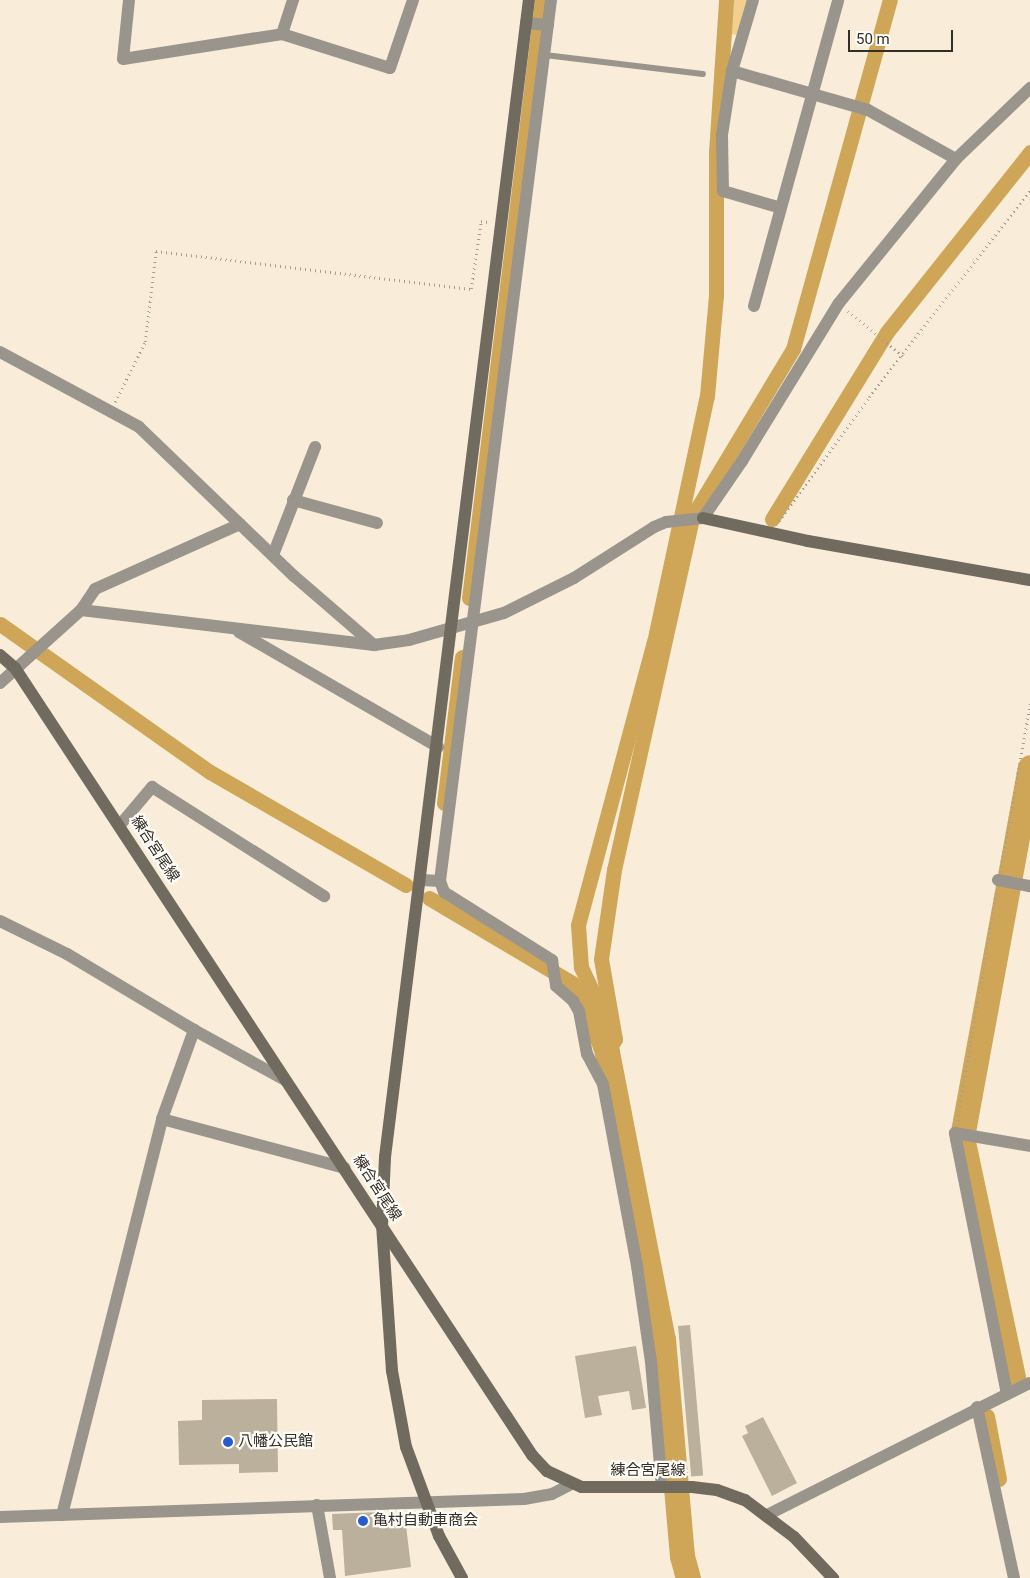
<!DOCTYPE html>
<meta charset="utf-8">
<style>
body{margin:0}
#map{position:relative;width:1030px;height:1578px;overflow:hidden;background:#f9edd9;font-family:Roboto,"Noto Sans JP",sans-serif}
div>[style]{position:absolute}
[style*='--x']{left:calc(var(--x)*1px);top:calc(var(--y)*1px);width:calc(var(--w)*1px);rotate:calc(var(--a)*1deg)}
.green>*{inset:0;background:#f2cf8e}
.canal>*{height:15px;margin:-7.5px;padding:0 7.5px;transform-origin:7.5px;border-radius:7.5px;background:#cfa657}
.river>*{height:25px;margin:-12.5px;padding:0 12.5px;transform-origin:12.5px;border-radius:12.5px;background:#cfa657}
.building>*{inset:0;background:#bbb09c;transform-origin:0 0}
.path>*{height:2.5px;margin-top:-1.25px;transform-origin:0;background:repeating-linear-gradient(90deg,#a79e8f 0 1px,transparent 0 5px)}
.lane>*{height:6px;margin:-3px;padding:0 3px;transform-origin:3px;border-radius:3px;background:#99958c}
.street>*{height:12px;margin:-6px;padding:0 6px;transform-origin:6px;border-radius:6px;background:#99958c}
.secondary>*{height:12px;margin:-6px;padding:0 6px;transform-origin:6px;border-radius:6px;background:#716a5e}
.dots>*{width:14px;height:14px;translate:-50% -50%;box-sizing:border-box;border:2px solid #fefcf7;border-radius:50%}
span{translate:-50% -50%;white-space:nowrap;text-align:center;line-height:1.15;-webkit-text-stroke:4.5px #fefcf7;paint-order:stroke}
.street-label{font-size:15px;color:#332e26}
.poi-label{font-size:15px;color:#332e26}
.left{translate:0 -50%;text-align:left}
.scale{position:absolute;left:848px;top:30px;width:105px;height:22px;box-sizing:border-box;border:2px solid #332e26;border-top:0;padding-left:6px;font-size:15px;line-height:18px;white-space:nowrap;color:#332e26;-webkit-text-stroke:4px #fefcf7;paint-order:stroke}
</style>
<div id="map">
<div class="green">
<i style="clip-path:polygon(734px 0,748px 0,737px 35px,731px 34px)"></i>
</div>
<div class="canal">
<i style="--x:772;--y:519;--w:220;--a:-58.4"></i>
<i style="--x:887;--y:332;--w:230;--a:-51.5"></i>
<i style="--x:469;--y:598;--w:602;--a:-83.04"></i>
<i style="--x:0;--y:624;--w:257;--a:35.2"></i>
<i style="--x:210;--y:772;--w:226;--a:30"></i>
<i style="--x:444;--y:803;--w:147;--a:-83"></i>
<i style="--x:429;--y:898;--w:166;--a:30.7"></i>
<i style="--x:572;--y:983;--w:47;--a:58"></i>
<i style="--x:615;--y:1039;--w:81;--a:-99.9"></i>
<i style="--x:601;--y:959;--w:90;--a:-81.7"></i>
<i style="--x:614;--y:870;--w:362;--a:-77.5"></i>
<i style="--x:692;--y:517;--w:196;--a:-59"></i>
<i style="--x:793;--y:349;--w:362;--a:-74.5"></i>
<i style="--x:607;--y:1052;--w:15;--a:-58"></i>
<i style="--x:615;--y:1039;--w:80;--a:-115.3"></i>
<i style="--x:581;--y:967;--w:42;--a:-94.1"></i>
<i style="--x:578;--y:925;--w:302;--a:-75"></i>
<i style="--x:656;--y:633;--w:242;--a:-77.9"></i>
<i style="--x:707;--y:396;--w:101;--a:-84.9"></i>
<i style="--x:716;--y:295;--w:143;--a:-90"></i>
<i style="--x:716;--y:152;--w:152;--a:-86.2"></i>
<i style="--x:987;--y:1416;--w:64;--a:79.2"></i>
</div>
<div class="river">
<i style="--x:597;--y:1023;--w:31;--a:71"></i>
<i style="--x:607;--y:1052;--w:292;--a:79"></i>
<i style="--x:663;--y:1339;--w:218;--a:85"></i>
<i style="--x:682;--y:1556;--w:23;--a:75"></i>
<i style="--x:1013;--y:1377;--w:245;--a:-102"></i>
<i style="--x:962;--y:1137;--w:376;--a:-79.6"></i>
</div>
<div class="building">
<i style="left:690px;top:1325px;width:151px;height:12px;rotate:85deg"></i>
<i style="clip-path:polygon(636px 1346px,646px 1408px,632px 1410px,629px 1391px,598px 1396px,602px 1415px,585px 1418px,575px 1356px)"></i>
<i style="clip-path:polygon(277px 1399px,278px 1472px,239px 1473px,239px 1464px,179px 1465px,178px 1421px,202px 1420px,202px 1400px)"></i>
<i style="clip-path:polygon(763px 1417px,797px 1483px,772px 1496px,742px 1436px,748px 1433px,745px 1426px)"></i>
<i style="clip-path:polygon(381px 1512px,381px 1520px,405px 1517px,411px 1567px,345px 1576px,342px 1530px,333px 1530px,332px 1514px)"></i>
</div>
<div class="path">
<i style="--x:848;--y:311;--w:71;--a:39.3"></i>
<i style="--x:115;--y:402;--w:67;--a:-63.4"></i>
<i style="--x:145;--y:342;--w:92;--a:-83.1"></i>
<i style="--x:156;--y:251;--w:317;--a:6.9"></i>
<i style="--x:471;--y:289;--w:69;--a:-81.6"></i>
<i style="--x:481;--y:221;--w:8;--a:7"></i>
<i style="--x:779;--y:521;--w:153;--a:-54"></i>
<i style="--x:869;--y:397;--w:262;--a:-52.1"></i>
<i style="--x:1001;--y:867;--w:166;--a:-79.9"></i>
<i style="--x:957;--y:1121;--w:231;--a:-80.3"></i>
</div>
<div class="lane">
<i style="--x:545;--y:55;--w:159;--a:6.9"></i>
</div>
<div class="street">
<i style="--x:129;--y:0;--w:59;--a:95.8"></i>
<i style="--x:123;--y:59;--w:161;--a:-8.9"></i>
<i style="--x:282;--y:34;--w:113;--a:17.5"></i>
<i style="--x:390;--y:68;--w:72;--a:-71.3"></i>
<i style="--x:753;--y:0;--w:74;--a:106.5"></i>
<i style="--x:732;--y:71;--w:141;--a:16"></i>
<i style="--x:868;--y:110;--w:101;--a:29.1"></i>
<i style="--x:526;--y:23;--w:22;--a:5"></i>
<i style="--x:282;--y:34;--w:36;--a:-72"></i>
<i style="--x:732;--y:71;--w:65;--a:98.9"></i>
<i style="--x:722;--y:135;--w:56;--a:89"></i>
<i style="--x:723;--y:191;--w:60;--a:16.3"></i>
<i style="--x:754;--y:306;--w:317;--a:-74.6"></i>
<i style="--x:0;--y:352;--w:158;--a:28.3"></i>
<i style="--x:139;--y:427;--w:215;--a:43.9"></i>
<i style="--x:294;--y:576;--w:106;--a:40.8"></i>
<i style="--x:293;--y:500;--w:87;--a:15.3"></i>
<i style="--x:273;--y:555;--w:116;--a:-68.7"></i>
<i style="--x:81;--y:610;--w:295;--a:6.8"></i>
<i style="--x:374;--y:645;--w:35;--a:-8"></i>
<i style="--x:409;--y:640;--w:99;--a:-15.9"></i>
<i style="--x:504;--y:613;--w:78;--a:-26.6"></i>
<i style="--x:574;--y:578;--w:95;--a:-32.5"></i>
<i style="--x:654;--y:527;--w:13;--a:-23"></i>
<i style="--x:666;--y:522;--w:37;--a:-6"></i>
<i style="--x:703;--y:518;--w:69;--a:-55.6"></i>
<i style="--x:742;--y:461;--w:185;--a:-58.5"></i>
<i style="--x:839;--y:303;--w:186;--a:-50.9"></i>
<i style="--x:956;--y:159;--w:103;--a:-43.8"></i>
<i style="--x:239;--y:632;--w:230;--a:30"></i>
<i style="--x:0;--y:683;--w:109;--a:-42"></i>
<i style="--x:81;--y:610;--w:25;--a:-56"></i>
<i style="--x:95;--y:589;--w:159;--a:-24.1"></i>
<i style="--x:120;--y:825;--w:50;--a:-49.9"></i>
<i style="--x:152;--y:787;--w:204;--a:32.4"></i>
<i style="--x:421;--y:880;--w:19;--a:3"></i>
<i style="--x:440;--y:881;--w:888;--a:-82.82"></i>
<i style="--x:998;--y:880;--w:33;--a:11"></i>
<i style="--x:440;--y:881;--w:12;--a:70"></i>
<i style="--x:444;--y:892;--w:128;--a:32.2"></i>
<i style="--x:552;--y:960;--w:26;--a:81"></i>
<i style="--x:556;--y:986;--w:23;--a:41"></i>
<i style="--x:573;--y:1001;--w:12;--a:59"></i>
<i style="--x:579;--y:1011;--w:44;--a:79.5"></i>
<i style="--x:587;--y:1054;--w:34;--a:62"></i>
<i style="--x:603;--y:1084;--w:185;--a:79.4"></i>
<i style="--x:637;--y:1266;--w:97;--a:81.7"></i>
<i style="--x:651;--y:1362;--w:125;--a:85"></i>
<i style="--x:0;--y:921;--w:75;--a:26.2"></i>
<i style="--x:67;--y:954;--w:148;--a:30.9"></i>
<i style="--x:194;--y:1030;--w:104;--a:28.8"></i>
<i style="--x:162;--y:1119;--w:189;--a:15"></i>
<i style="--x:1007;--y:1394;--w:266;--a:-101.3"></i>
<i style="--x:955;--y:1133;--w:76;--a:9.8"></i>
<i style="--x:977;--y:1407;--w:175;--a:77.8"></i>
<i style="--x:317;--y:1505;--w:74;--a:79.9"></i>
<i style="--x:62;--y:1515;--w:408;--a:-75.8"></i>
<i style="--x:162;--y:1119;--w:95;--a:-70.2"></i>
<i style="--x:767;--y:1515;--w:294;--a:-26.7"></i>
<i style="--x:0;--y:1517;--w:524;--a:-1.97"></i>
<i style="--x:524;--y:1499;--w:28;--a:-10"></i>
<i style="--x:552;--y:1494;--w:22;--a:-27"></i>
</div>
<div class="secondary">
<i style="--x:703;--y:518;--w:107;--a:12.4"></i>
<i style="--x:808;--y:541;--w:225;--a:10"></i>
<i style="--x:0;--y:655;--w:20;--a:41"></i>
<i style="--x:15;--y:668;--w:942;--a:56.7"></i>
<i style="--x:532;--y:1455;--w:22;--a:47"></i>
<i style="--x:547;--y:1471;--w:38;--a:25"></i>
<i style="--x:582;--y:1487;--w:110;--a:0"></i>
<i style="--x:692;--y:1487;--w:25;--a:7"></i>
<i style="--x:717;--y:1490;--w:30;--a:20"></i>
<i style="--x:745;--y:1500;--w:61;--a:37.1"></i>
<i style="--x:794;--y:1537;--w:57;--a:46.4"></i>
<i style="--x:462;--y:1578;--w:48;--a:-118.7"></i>
<i style="--x:439;--y:1536;--w:95;--a:-110.3"></i>
<i style="--x:406;--y:1447;--w:77;--a:-100.4"></i>
<i style="--x:392;--y:1371;--w:145;--a:-93.9"></i>
<i style="--x:382;--y:1226;--w:69;--a:-87.5"></i>
<i style="--x:385;--y:1157;--w:1166;--a:-82.91"></i>
</div>
<div class="dots">
<i style="left:228px;top:1442px;background:#285dcb"></i>
<i style="left:363px;top:1521px;background:#285dcb"></i>
</div>
<div class="street-label">
<span style="left:155px;top:849px;rotate:57deg">練合宮尾線</span>
<span style="left:377px;top:1188px;rotate:57deg">練合宮尾線</span>
<span style="left:648px;top:1471px">練合宮尾線</span>
</div>
<div class="poi-label">
<span class="left" style="left:238px;top:1442px">八幡公民館</span>
<span class="left" style="left:373px;top:1521px">亀村自動車商会</span>
</div>
<div class="scale">50 m</div>
</div>
